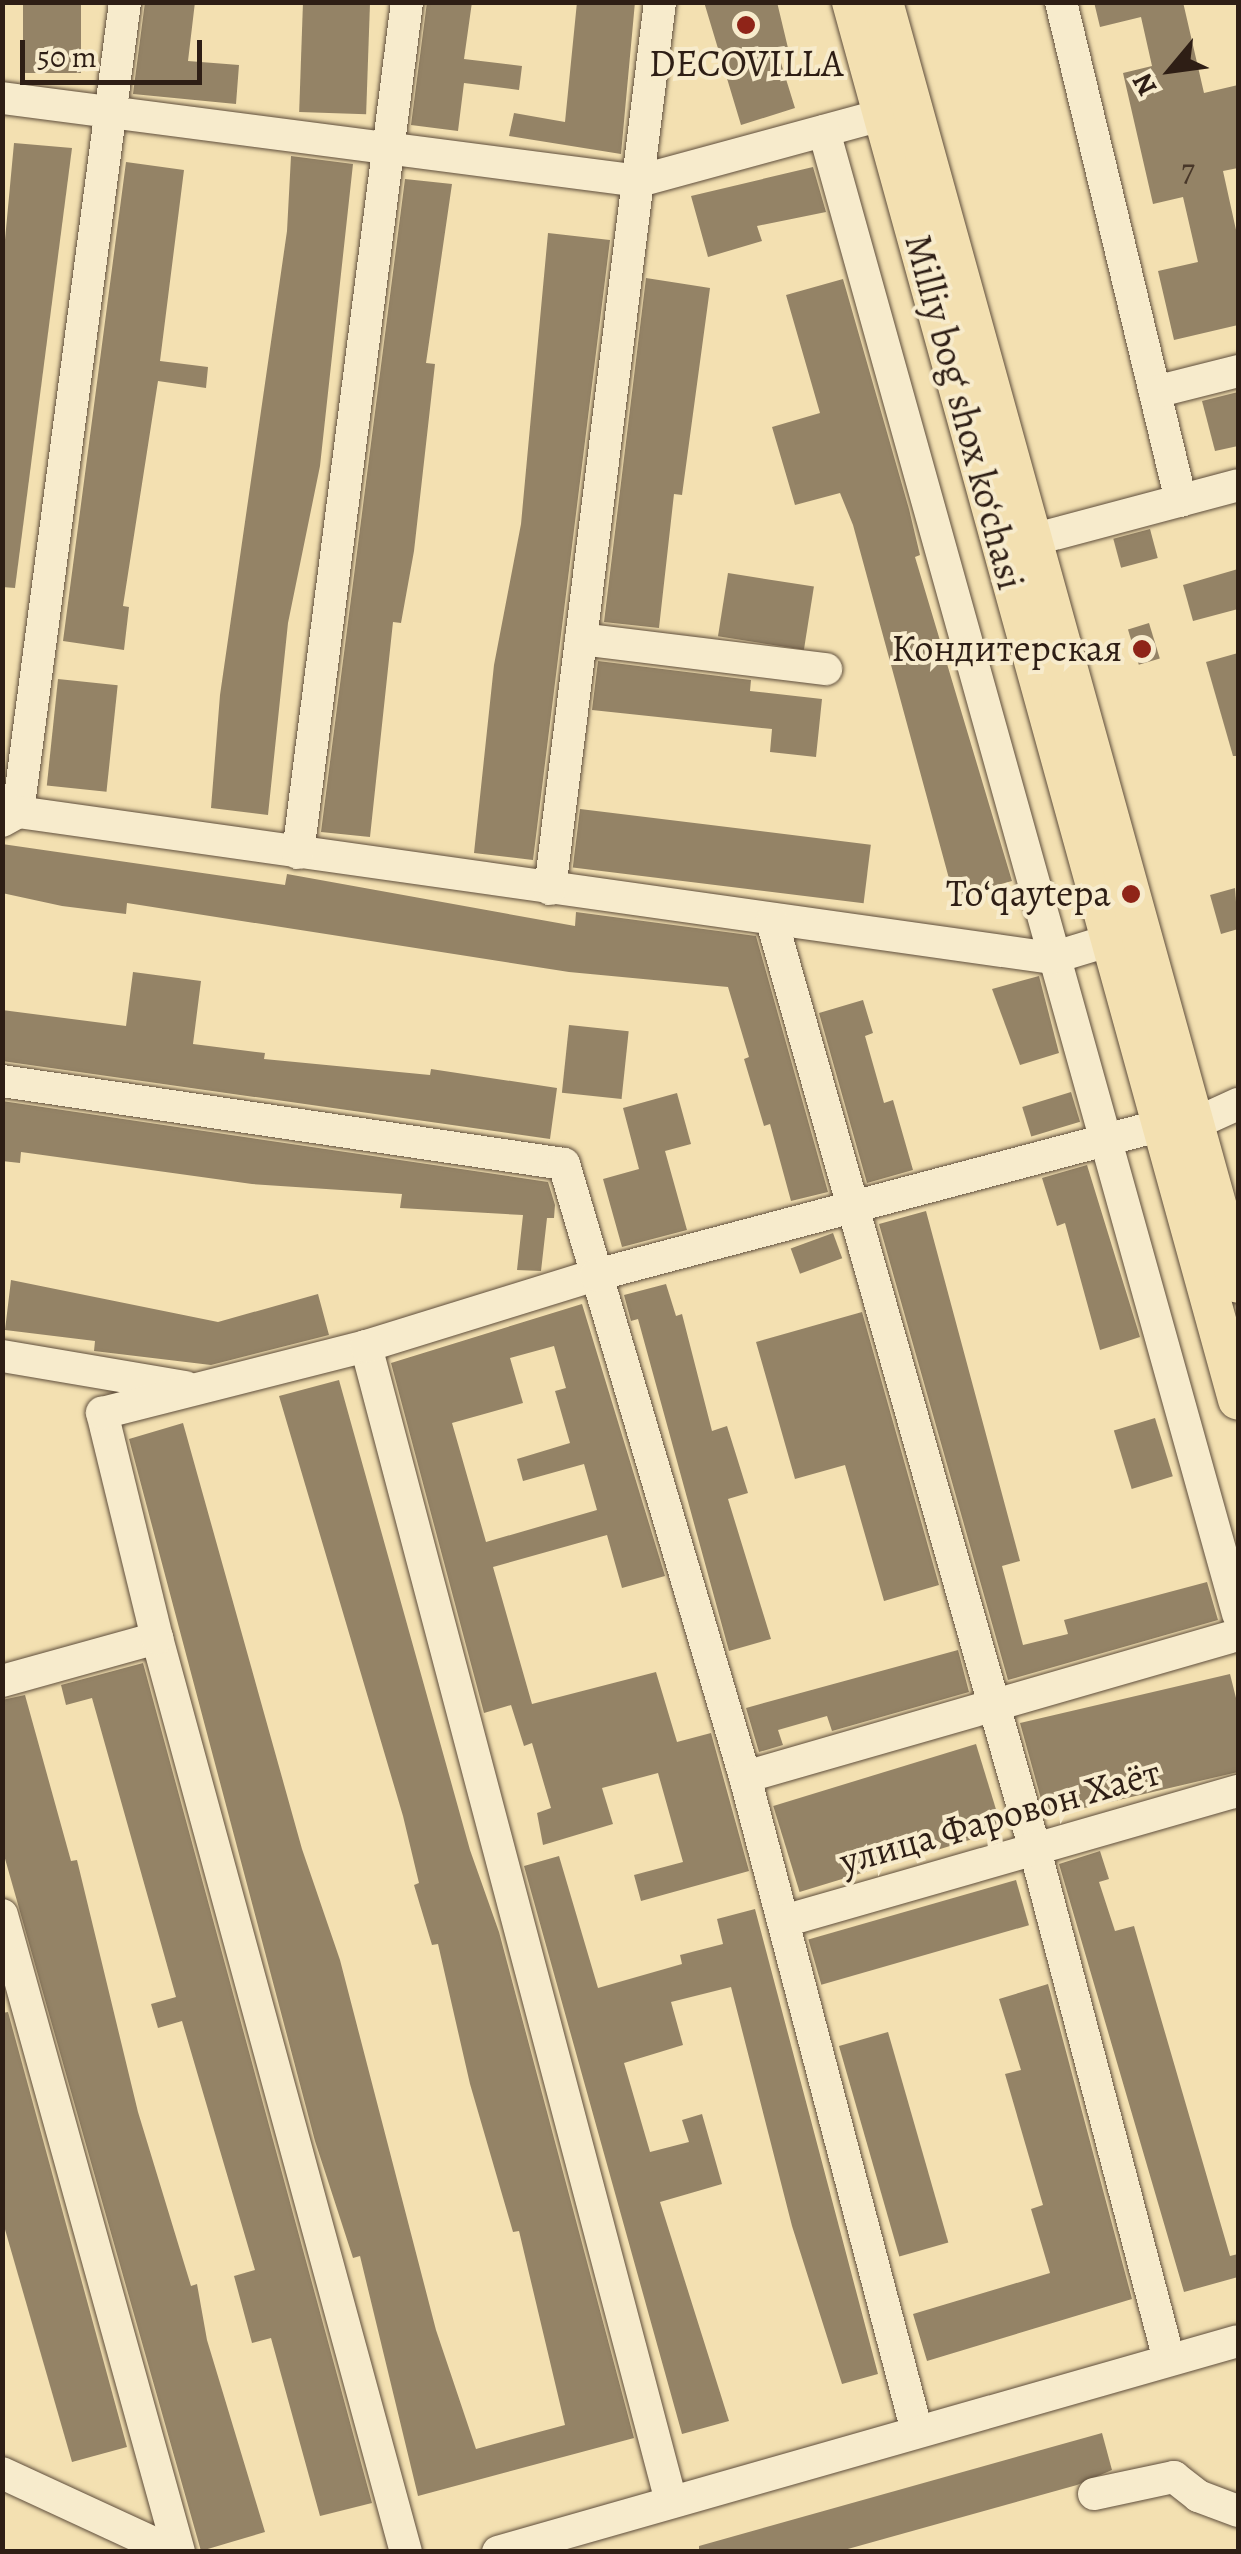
<!DOCTYPE html>
<meta charset="utf-8">
<style>
body{margin:0}
#map{position:relative;width:1241px;height:2554px;overflow:hidden;background:#f3e0b1;font-family:Alegreya,serif}
div>[style]{position:absolute}
[style*='--x']{left:calc(var(--x)*1px);top:calc(var(--y)*1px);width:calc(var(--w)*1px);rotate:calc(var(--a)*1deg)}
.building>*{inset:0;background:#948366;transform-origin:0 0}
.roads{filter:drop-shadow(0 0 2px #5f4e3c) drop-shadow(0 0 2px #5f4e3c)}
.minor>*{height:32px;margin:-16px;padding:0 16px;transform-origin:16px;border-radius:16px;background:#f7ebcc}
.major>*{height:40px;margin:-20px;padding:0 20px;transform-origin:20px;border-radius:20px;background:#f3e0b1}
.dots>*{width:28px;height:28px;translate:-50% -50%;box-sizing:border-box;border:5px solid #f7ebcc;border-radius:50%}
span{translate:-50% -50%;white-space:nowrap;text-align:center;line-height:1.15;-webkit-text-stroke:8px #f7ebcc;paint-order:stroke}
.number-label{font-size:32px;color:#483729}
.number-label span{-webkit-text-stroke-width:0}
.poi-label{font-size:38px;color:#2e1e15}
.right{translate:-100% -50%;text-align:right}
.street-label{font-size:38px;color:#2e1e15}
.frame{position:absolute;inset:0;border:5px solid #2e1e15;pointer-events:none}
.north{position:absolute;left:1121px;top:20px;width:100px;height:100px;-webkit-text-stroke:8px #f7ebcc;paint-order:stroke;rotate:241deg;font-size:28px;font-weight:700;line-height:40px;text-align:center;color:#2e1e15}
.north::after{content:'';display:block;margin:auto;width:35px;height:45px;background:#2e1e15;clip-path:polygon(50% 0,100% 100%,50% 72%,0 100%)}
.scale{position:absolute;left:20px;top:40px;width:182px;height:45px;box-sizing:border-box;border:5px solid #2e1e15;border-top:0;padding-left:12px;font-size:30px;line-height:35px;white-space:nowrap;color:#2e1e15;-webkit-text-stroke:8px #f7ebcc;paint-order:stroke}
</style>
<div id="map">
<div class="building">
<i style="left:23px;top:2px;width:58px;height:71px"></i>
<i style="clip-path:polygon(145px 2px,195px 2px,188px 61px,239px 65px,236px 104px,133px 94px)"></i>
<i style="left:303px;top:2px;width:67px;height:110px;rotate:2deg"></i>
<i style="clip-path:polygon(427px 2px,472px 2px,464px 59px,522px 66px,519px 90px,464px 83px,458px 131px,411px 125px)"></i>
<i style="clip-path:polygon(577px 2px,635px 2px,621px 154px,509px 136px,514px 113px,565px 122px)"></i>
<i style="clip-path:polygon(704px 2px,777px 2px,788px 48px,777px 50px,795px 108px,741px 125px)"></i>
<i style="clip-path:polygon(1094px 2px,1183px 2px,1204px 93px,1238px 85px,1238px 168px,1223px 171px,1238px 239px,1238px 325px,1174px 340px,1158px 271px,1198px 262px,1183px 197px,1153px 204px,1123px 73px,1152px 66px,1141px 17px,1100px 27px)"></i>
<i style="clip-path:polygon(14px 143px,72px 148px,15px 588px,2px 587px,2px 272px)"></i>
<i style="clip-path:polygon(291px 156px,353px 164px,320px 466px,288px 623px,268px 815px,211px 808px,220px 695px,287px 231px)"></i>
<i style="clip-path:polygon(126px 162px,184px 170px,160px 361px,208px 367px,206px 388px,158px 381px,123px 606px,129px 607px,124px 650px,63px 641px)"></i>
<i style="clip-path:polygon(813px 167px,826px 212px,757px 226px,762px 241px,708px 257px,691px 196px)"></i>
<i style="clip-path:polygon(405px 179px,452px 184px,426px 363px,435px 364px,414px 551px,401px 623px,393px 622px,370px 837px,321px 832px)"></i>
<i style="clip-path:polygon(548px 233px,610px 240px,533px 860px,474px 853px,494px 665px,521px 524px)"></i>
<i style="clip-path:polygon(646px 278px,710px 288px,682px 495px,674px 494px,659px 628px,604px 622px)"></i>
<i style="clip-path:polygon(843px 279px,909px 509px,920px 555px,915px 557px,1012px 881px,954px 897px,853px 525px,840px 493px,795px 505px,772px 427px,820px 413px,786px 295px)"></i>
<i style="clip-path:polygon(1238px 392px,1238px 446px,1215px 451px,1202px 401px)"></i>
<i style="left:1150px;top:529px;width:30px;height:38px;rotate:75deg"></i>
<i style="clip-path:polygon(1238px 569px,1238px 609px,1193px 621px,1183px 585px)"></i>
<i style="left:728px;top:573px;width:87px;height:64px;rotate:9deg"></i>
<i style="left:1149px;top:623px;width:37px;height:22px;rotate:73deg"></i>
<i style="clip-path:polygon(1238px 653px,1238px 756px,1233px 756px,1206px 662px)"></i>
<i style="clip-path:polygon(598px 661px,751px 680px,750px 691px,822px 699px,816px 757px,770px 752px,772px 729px,592px 710px)"></i>
<i style="left:58px;top:679px;width:60px;height:107px;rotate:6deg"></i>
<i style="left:580px;top:809px;width:293px;height:59px;rotate:7deg"></i>
<i style="clip-path:polygon(2px 844px,285px 885px,287px 874px,575px 926px,576px 912px,756px 936px,828px 1192px,791px 1201px,770px 1124px,764px 1126px,744px 1059px,749px 1057px,728px 987px,569px 972px,127px 903px,126px 914px,62px 906px,2px 893px)"></i>
<i style="clip-path:polygon(1235px 888px,1238px 929px,1221px 934px,1210px 895px)"></i>
<i style="clip-path:polygon(133px 972px,201px 981px,193px 1044px,265px 1053px,264px 1059px,430px 1075px,431px 1069px,557px 1088px,550px 1139px,2px 1061px,2px 1010px,126px 1026px)"></i>
<i style="clip-path:polygon(1039px 976px,1059px 1053px,1020px 1065px,992px 989px)"></i>
<i style="clip-path:polygon(863px 1000px,873px 1033px,865px 1036px,884px 1103px,893px 1100px,913px 1170px,867px 1183px,819px 1013px)"></i>
<i style="left:569px;top:1025px;width:60px;height:68px;rotate:6deg"></i>
<i style="left:1071px;top:1092px;width:31px;height:51px;rotate:73deg"></i>
<i style="clip-path:polygon(677px 1093px,691px 1144px,665px 1151px,687px 1230px,622px 1247px,603px 1179px,639px 1169px,623px 1108px)"></i>
<i style="clip-path:polygon(2px 1101px,548px 1182px,555px 1205px,554px 1218px,547px 1218px,541px 1271px,517px 1270px,523px 1215px,400px 1208px,402px 1194px,252px 1184px,21px 1152px,20px 1163px,2px 1161px)"></i>
<i style="clip-path:polygon(1087px 1165px,1140px 1337px,1100px 1350px,1065px 1223px,1057px 1226px,1042px 1178px)"></i>
<i style="clip-path:polygon(926px 1211px,1020px 1561px,1002px 1566px,1023px 1645px,1068px 1634px,1064px 1620px,1207px 1582px,1218px 1620px,1008px 1680px,879px 1224px)"></i>
<i style="left:833px;top:1233px;width:27px;height:45px;rotate:70deg"></i>
<i style="clip-path:polygon(11px 1280px,218px 1322px,318px 1294px,329px 1335px,211px 1365px,94px 1351px,95px 1341px,5px 1330px)"></i>
<i style="clip-path:polygon(666px 1284px,676px 1316px,682px 1314px,712px 1431px,727px 1426px,748px 1493px,728px 1499px,771px 1639px,729px 1651px,638px 1319px,631px 1321px,624px 1295px)"></i>
<i style="clip-path:polygon(evenodd,582px 1304px,665px 1576px,622px 1588px,607px 1535px,493px 1567px,532px 1704px,656px 1672px,677px 1742px,711px 1733px,749px 1871px,641px 1901px,634px 1875px,683px 1862px,658px 1773px,602px 1788px,613px 1824px,543px 1845px,537px 1813px,551px 1808px,532px 1743px,524px 1746px,511px 1705px,484px 1713px,391px 1363px,582px 1304px,554px 1346px,566px 1388px,555px 1391px,570px 1443px,517px 1459px,523px 1481px,584px 1464px,597px 1510px,486px 1542px,452px 1423px,523px 1403px,510px 1358px,554px 1346px)"></i>
<i style="clip-path:polygon(862px 1312px,939px 1585px,884px 1601px,845px 1465px,795px 1479px,756px 1342px)"></i>
<i style="clip-path:polygon(339px 1380px,470px 1850px,499px 1932px,634px 2438px,418px 2496px,360px 2256px,353px 2258px,315px 2141px,129px 1439px,183px 1423px,302px 1849px,340px 1960px,436px 2330px,476px 2449px,565px 2425px,519px 2231px,513px 2232px,470px 2084px,438px 1944px,432px 1945px,414px 1885px,419px 1883px,403px 1816px,279px 1396px)"></i>
<i style="left:1155px;top:1418px;width:61px;height:43px;rotate:73deg"></i>
<i style="clip-path:polygon(958px 1650px,969px 1692px,832px 1731px,827px 1716px,778px 1730px,783px 1745px,759px 1752px,746px 1708px)"></i>
<i style="clip-path:polygon(143px 1663px,372px 2503px,320px 2516px,271px 2338px,252px 2343px,234px 2276px,255px 2270px,182px 2021px,158px 2028px,151px 2004px,176px 1997px,92px 1698px,66px 1705px,61px 1685px)"></i>
<i style="clip-path:polygon(1230px 1674px,1238px 1706px,1238px 1772px,1046px 1817px,1020px 1723px)"></i>
<i style="clip-path:polygon(25px 1695px,71px 1861px,77px 1860px,138px 2112px,191px 2286px,197px 2284px,207px 2340px,265px 2532px,201px 2551px,2px 1848px,2px 1700px)"></i>
<i style="left:976px;top:1744px;width:90px;height:212px;rotate:73deg"></i>
<i style="clip-path:polygon(1100px 1851px,1109px 1879px,1099px 1882px,1115px 1931px,1134px 1926px,1230px 2256px,1238px 2254px,1238px 2277px,1184px 2292px,1059px 1864px)"></i>
<i style="clip-path:polygon(559px 1856px,598px 1988px,682px 1964px,680px 1955px,723px 1944px,717px 1919px,755px 1909px,878px 2374px,842px 2384px,792px 2226px,731px 1987px,671px 2002px,683px 2045px,624px 2063px,650px 2152px,689px 2142px,682px 2120px,702px 2114px,722px 2184px,660px 2202px,729px 2421px,682px 2434px,524px 1866px)"></i>
<i style="left:1016px;top:1880px;width:47px;height:216px;rotate:74deg"></i>
<i style="clip-path:polygon(1048px 1984px,1132px 2299px,927px 2361px,913px 2314px,1050px 2273px,1031px 2209px,1043px 2205px,1005px 2074px,1021px 2070px,999px 1999px)"></i>
<i style="clip-path:polygon(8px 2012px,127px 2447px,72px 2462px,2px 2219px,2px 2013px)"></i>
<i style="left:888px;top:2032px;width:219px;height:51px;rotate:74deg"></i>
<i style="clip-path:polygon(1102px 2433px,1112px 2470px,1077px 2485px,837px 2552px,699px 2552px,699px 2546px)"></i>
</div>
<div class="roads">
<div class="minor">
<i style="--x:1061;--y:2;--w:513;--a:76.48"></i>
<i style="--x:2;--y:98;--w:642;--a:7.42"></i>
<i style="--x:639;--y:181;--w:252;--a:-15.2"></i>
<i style="--x:824;--y:131;--w:1540;--a:74.4"></i>
<i style="--x:1155;--y:392;--w:86;--a:-14.2"></i>
<i style="--x:1032;--y:540;--w:213;--a:-14.9"></i>
<i style="--x:581;--y:639;--w:247;--a:7"></i>
<i style="--x:18;--y:812;--w:817;--a:-82.47"></i>
<i style="--x:2;--y:821;--w:18;--a:-29"></i>
<i style="--x:18;--y:812;--w:1044;--a:8.04"></i>
<i style="--x:1052;--y:958;--w:62;--a:-17"></i>
<i style="--x:298;--y:853;--w:858;--a:-82.7"></i>
<i style="--x:550;--y:889;--w:894;--a:-82.93"></i>
<i style="--x:772;--y:921;--w:961;--a:74.19"></i>
<i style="--x:1034;--y:1846;--w:531;--a:75.28"></i>
<i style="--x:2;--y:1081;--w:568;--a:8.4"></i>
<i style="--x:564;--y:1164;--w:639;--a:73.55"></i>
<i style="--x:745;--y:1777;--w:673;--a:75.28"></i>
<i style="--x:1194;--y:1124;--w:48;--a:-24.4"></i>
<i style="--x:366;--y:1346;--w:1195;--a:75.21"></i>
<i style="--x:2;--y:1356;--w:186;--a:9.6"></i>
<i style="--x:157;--y:1638;--w:947;--a:74.76"></i>
<i style="--x:2;--y:1681;--w:161;--a:-15.5"></i>
<i style="--x:157;--y:1638;--w:232;--a:-103.7"></i>
<i style="--x:102;--y:1413;--w:272;--a:-14.2"></i>
<i style="--x:366;--y:1346;--w:241;--a:-17.2"></i>
<i style="--x:596;--y:1275;--w:586;--a:-14.84"></i>
<i style="--x:745;--y:1777;--w:513;--a:-16.07"></i>
<i style="--x:2;--y:1915;--w:661;--a:74.47"></i>
<i style="--x:784;--y:1921;--w:472;--a:-16"></i>
<i style="--x:2;--y:2473;--w:188;--a:24.8"></i>
<i style="--x:1094;--y:2494;--w:82;--a:-12"></i>
<i style="--x:1174;--y:2477;--w:31;--a:38"></i>
<i style="--x:1198;--y:2496;--w:43;--a:20.6"></i>
<i style="--x:498;--y:2552;--w:769;--a:-15.91"></i>
</div>
<div class="major">
<i style="--x:852;--y:2;--w:1450;--a:74.56"></i>
<i style="--x:883;--y:2;--w:1329;--a:74.51"></i>
</div>
</div>
<div class="dots">
<i style="left:746px;top:25px;background:#8f2418"></i>
<i style="left:1142px;top:649px;background:#8f2418"></i>
<i style="left:1131px;top:894px;background:#8f2418"></i>
</div>
<div class="number-label">
<span style="left:1188px;top:170px">7</span>
</div>
<div class="poi-label">
<span style="left:746px;top:64px">DECOVILLA</span>
<span class="right" style="left:1122px;top:649px">Кондитерская</span>
<span class="right" style="left:1111px;top:894px">Toʻqaytepa</span>
</div>
<div class="street-label">
<span style="left:964px;top:412px;rotate:75deg">Milliy bog‘ shox ko‘chasi</span>
<span style="left:1000px;top:1817px;rotate:-16deg">улица Фаровон Хаёт</span>
</div>
<div class="frame"></div>
<div class="north">N</div>
<div class="scale">50 m</div>
</div>
